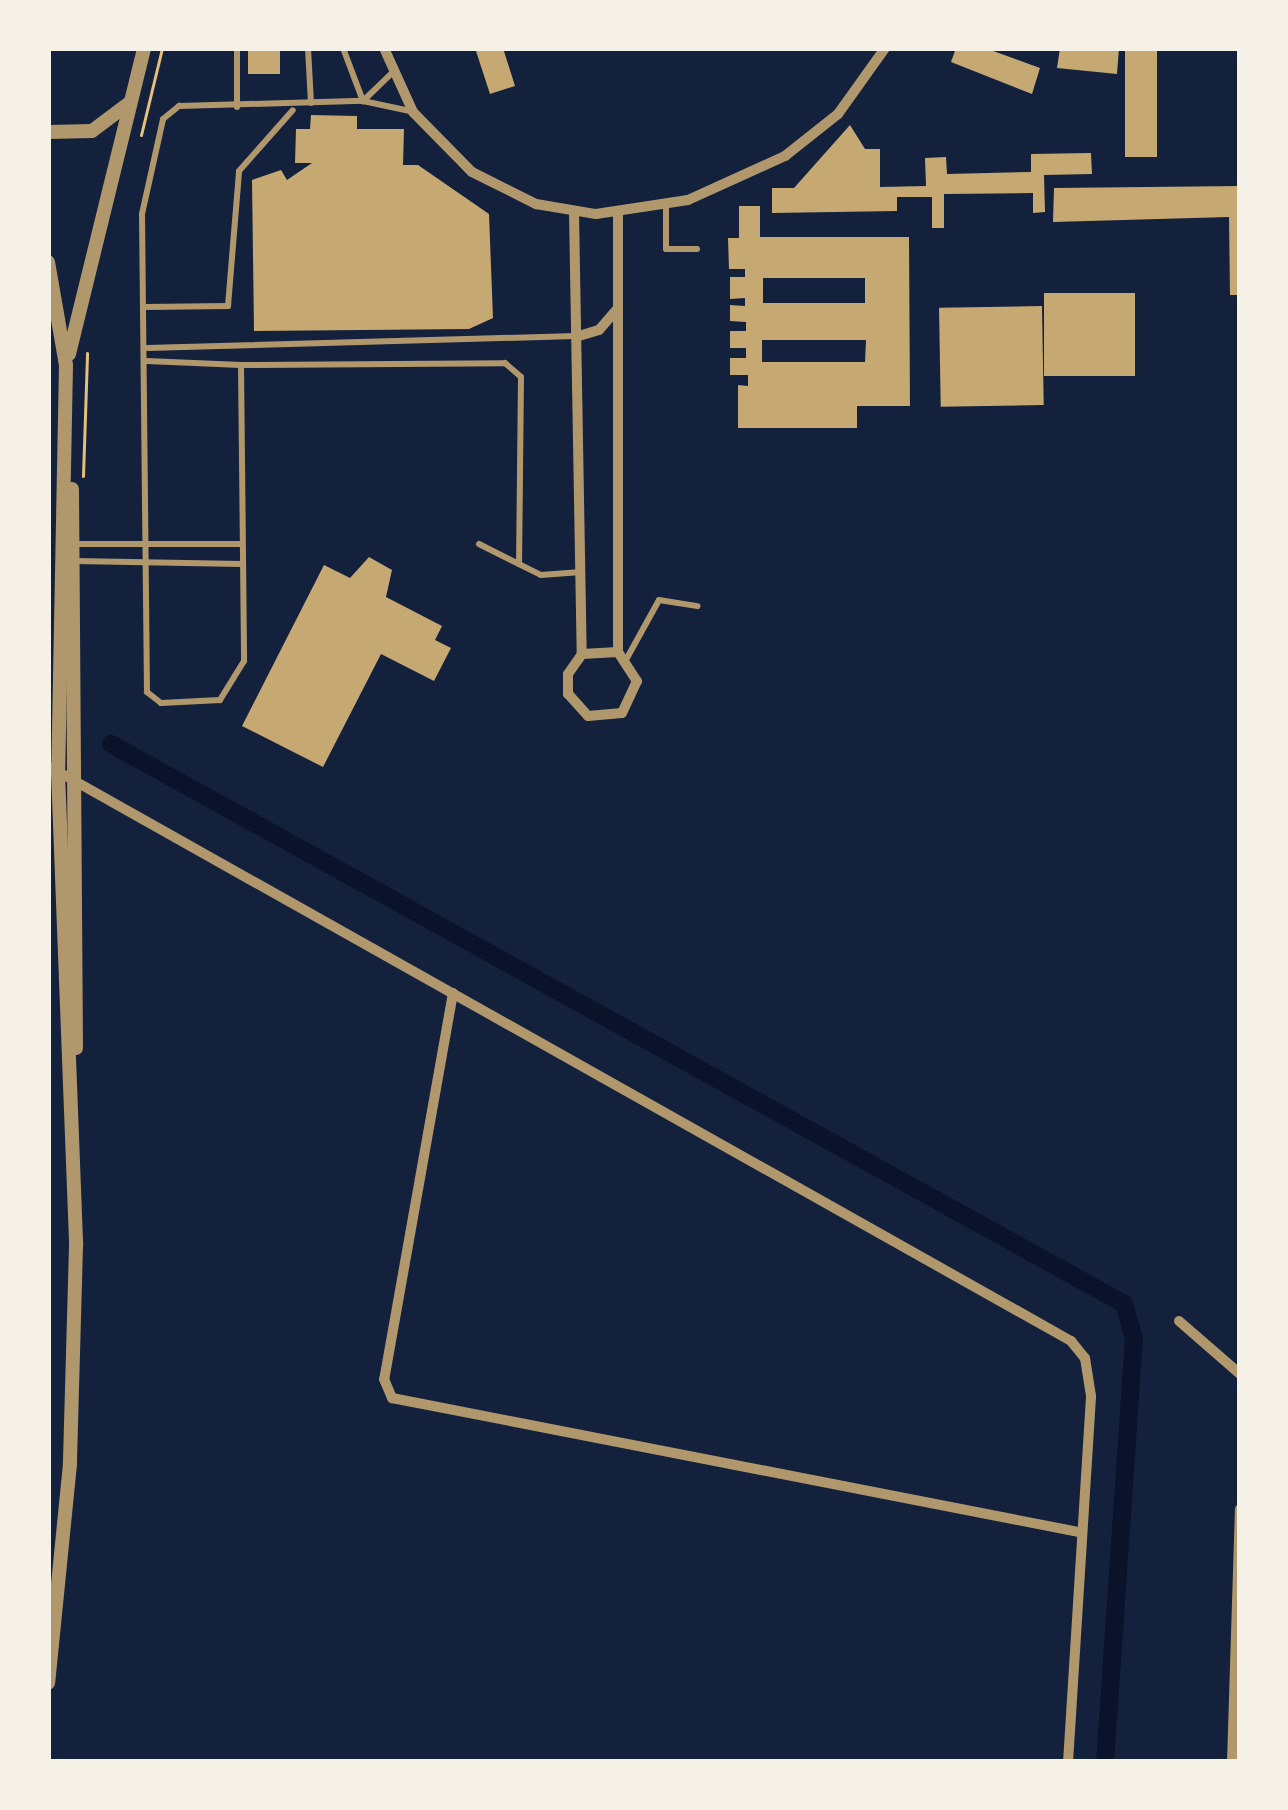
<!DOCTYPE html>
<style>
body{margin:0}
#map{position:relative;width:1288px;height:1810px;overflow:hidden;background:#14213d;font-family:"DejaVu Sans",sans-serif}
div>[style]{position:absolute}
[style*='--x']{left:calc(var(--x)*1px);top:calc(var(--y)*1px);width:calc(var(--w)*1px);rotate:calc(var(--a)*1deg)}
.canal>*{height:18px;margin:-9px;padding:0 9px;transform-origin:9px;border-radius:9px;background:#0b132b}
.building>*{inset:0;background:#c6a872;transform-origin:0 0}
.path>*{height:3px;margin:-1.5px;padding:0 1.5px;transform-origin:1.5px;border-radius:1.5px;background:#e5c07b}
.service>*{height:6px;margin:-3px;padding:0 3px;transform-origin:3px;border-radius:3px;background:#b1986c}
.minor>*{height:10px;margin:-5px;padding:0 5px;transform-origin:5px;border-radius:5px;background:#b1986c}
.tertiary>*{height:14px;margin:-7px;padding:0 7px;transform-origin:7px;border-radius:7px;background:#b1986c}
span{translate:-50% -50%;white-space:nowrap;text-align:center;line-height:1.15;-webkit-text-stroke:12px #f6f1e7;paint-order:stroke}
.frame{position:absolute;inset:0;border:51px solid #f6f1e7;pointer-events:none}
</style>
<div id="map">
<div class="canal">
<i style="--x:111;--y:744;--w:1157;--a:28.93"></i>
<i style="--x:1124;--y:1304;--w:35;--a:74"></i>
<i style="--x:1134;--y:1338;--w:425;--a:93.9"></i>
</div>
<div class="building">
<i style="left:248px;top:48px;width:32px;height:26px"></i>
<i style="clip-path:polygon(475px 48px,503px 48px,515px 86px,490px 94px)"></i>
<i style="clip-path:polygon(956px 48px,985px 48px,1040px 68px,1032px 94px,951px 62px)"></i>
<i style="clip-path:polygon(1060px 48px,1119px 48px,1117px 74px,1057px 68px)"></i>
<i style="left:1125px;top:48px;width:32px;height:109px"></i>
<i style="clip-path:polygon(311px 115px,357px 116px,357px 129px,404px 129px,403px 165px,418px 165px,489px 214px,493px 318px,469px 329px,254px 331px,252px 180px,281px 170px,287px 180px,312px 163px,295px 163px,296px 129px,310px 129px)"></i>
<i style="clip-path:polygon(850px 125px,865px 149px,880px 149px,880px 187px,926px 186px,925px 158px,946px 157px,947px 174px,1031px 172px,1031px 154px,1091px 153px,1092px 174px,1044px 175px,1045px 212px,1033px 213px,1033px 193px,944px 194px,944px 228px,932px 228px,932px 197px,897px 197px,897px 211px,772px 213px,772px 188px,794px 188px)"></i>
<i style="clip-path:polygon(1240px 186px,1240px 295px,1230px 295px,1229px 217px,1053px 222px,1054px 188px)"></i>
<i style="clip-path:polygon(evenodd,739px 206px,760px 206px,760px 237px,909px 237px,910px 406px,857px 406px,857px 428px,738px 428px,738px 385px,748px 386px,748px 375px,730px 375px,730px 358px,746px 358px,746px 348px,730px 348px,730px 331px,746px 331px,746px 322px,730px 321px,730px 305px,745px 306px,745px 298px,730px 299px,730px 277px,745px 277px,745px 269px,729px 269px,728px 238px,739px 238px,739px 206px,763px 278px,865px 278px,865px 303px,763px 303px,763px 278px,739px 206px,762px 340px,866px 340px,865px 362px,762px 362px,762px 340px)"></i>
<i style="left:1135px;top:293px;width:83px;height:91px;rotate:90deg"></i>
<i style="left:1042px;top:306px;width:99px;height:103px;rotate:89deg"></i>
<i style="clip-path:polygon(369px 557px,392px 570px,386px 597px,442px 626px,435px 640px,451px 648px,434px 681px,381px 654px,323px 767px,242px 726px,324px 565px,350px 578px)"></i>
</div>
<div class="path">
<i style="--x:141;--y:135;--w:89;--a:-76.4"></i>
<i style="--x:83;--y:476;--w:123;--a:-88.1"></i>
</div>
<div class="service">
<i style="--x:308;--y:48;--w:55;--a:86.9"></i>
<i style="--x:343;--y:48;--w:57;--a:69.3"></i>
<i style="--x:363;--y:101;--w:39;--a:-44"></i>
<i style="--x:237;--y:107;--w:59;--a:-90"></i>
<i style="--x:666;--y:207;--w:42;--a:90"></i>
<i style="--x:666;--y:249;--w:31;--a:0"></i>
<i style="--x:145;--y:307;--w:83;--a:-0.7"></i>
<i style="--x:228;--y:306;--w:135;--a:-85.3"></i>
<i style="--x:239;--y:171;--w:81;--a:-48.5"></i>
<i style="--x:147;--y:348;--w:428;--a:-1.6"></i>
<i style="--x:147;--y:361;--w:94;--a:2.4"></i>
<i style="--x:241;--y:365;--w:296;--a:89.4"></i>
<i style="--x:244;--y:661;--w:46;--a:121.6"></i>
<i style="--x:220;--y:700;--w:59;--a:177.1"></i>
<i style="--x:161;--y:703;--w:18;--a:-142"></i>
<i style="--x:147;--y:692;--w:478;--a:-90.6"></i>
<i style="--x:142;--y:214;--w:97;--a:-77.5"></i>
<i style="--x:163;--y:119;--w:21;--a:-39"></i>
<i style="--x:179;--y:106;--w:184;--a:-1.6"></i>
<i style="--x:363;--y:101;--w:48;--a:12"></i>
<i style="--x:241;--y:365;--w:264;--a:-0.4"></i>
<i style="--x:505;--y:363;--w:21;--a:41"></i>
<i style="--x:521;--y:377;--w:187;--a:90.6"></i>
<i style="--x:75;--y:544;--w:167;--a:0"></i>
<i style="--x:479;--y:544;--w:69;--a:26.6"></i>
<i style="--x:541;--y:575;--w:40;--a:-4.3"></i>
<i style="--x:74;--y:561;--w:168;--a:1"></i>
<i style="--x:627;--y:658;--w:66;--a:-61.1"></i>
<i style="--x:659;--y:600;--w:39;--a:9"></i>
</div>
<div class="minor">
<i style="--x:384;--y:48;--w:70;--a:65.6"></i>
<i style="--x:413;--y:112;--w:84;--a:45.5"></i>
<i style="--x:472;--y:172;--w:72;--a:26.6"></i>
<i style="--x:536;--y:204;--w:61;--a:9.5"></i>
<i style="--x:596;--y:214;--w:93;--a:-8.7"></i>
<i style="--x:688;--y:200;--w:107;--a:-24.4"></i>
<i style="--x:785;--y:156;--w:68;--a:-38.4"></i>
<i style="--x:838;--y:114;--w:81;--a:-54.5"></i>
<i style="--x:574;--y:212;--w:442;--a:89"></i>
<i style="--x:618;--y:214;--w:438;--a:90"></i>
<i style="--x:618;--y:652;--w:35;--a:57"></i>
<i style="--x:637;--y:681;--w:35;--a:115"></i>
<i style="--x:622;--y:713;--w:34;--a:175"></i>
<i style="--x:588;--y:716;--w:30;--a:-132"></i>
<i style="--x:568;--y:694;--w:20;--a:-90"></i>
<i style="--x:568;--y:674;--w:24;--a:-55"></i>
<i style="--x:582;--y:654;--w:36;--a:-3"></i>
<i style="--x:579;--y:336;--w:21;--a:-17"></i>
<i style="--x:599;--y:330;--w:29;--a:-49"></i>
<i style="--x:48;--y:766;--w:1174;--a:29.34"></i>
<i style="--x:1071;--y:1341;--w:22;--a:51"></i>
<i style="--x:1085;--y:1358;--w:39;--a:81"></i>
<i style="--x:1091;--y:1397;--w:366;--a:93.6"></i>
<i style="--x:453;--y:993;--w:392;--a:100.1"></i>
<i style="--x:384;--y:1379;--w:21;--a:67"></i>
<i style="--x:392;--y:1398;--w:700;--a:11.04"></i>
<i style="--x:1179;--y:1321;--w:81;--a:41"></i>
<i style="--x:1232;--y:1762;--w:253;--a:-88.2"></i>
</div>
<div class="tertiary">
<i style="--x:48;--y:132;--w:44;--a:-1.3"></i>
<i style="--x:92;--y:131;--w:45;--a:-36.9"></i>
<i style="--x:48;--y:262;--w:105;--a:80.1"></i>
<i style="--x:66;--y:365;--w:407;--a:91.1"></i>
<i style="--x:58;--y:772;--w:474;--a:87.8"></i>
<i style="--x:76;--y:1246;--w:218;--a:91.6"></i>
<i style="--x:70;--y:1464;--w:220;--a:95.7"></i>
<i style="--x:69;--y:354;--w:315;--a:-76.2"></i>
<i style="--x:72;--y:489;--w:559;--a:89.59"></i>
</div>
<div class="frame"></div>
</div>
